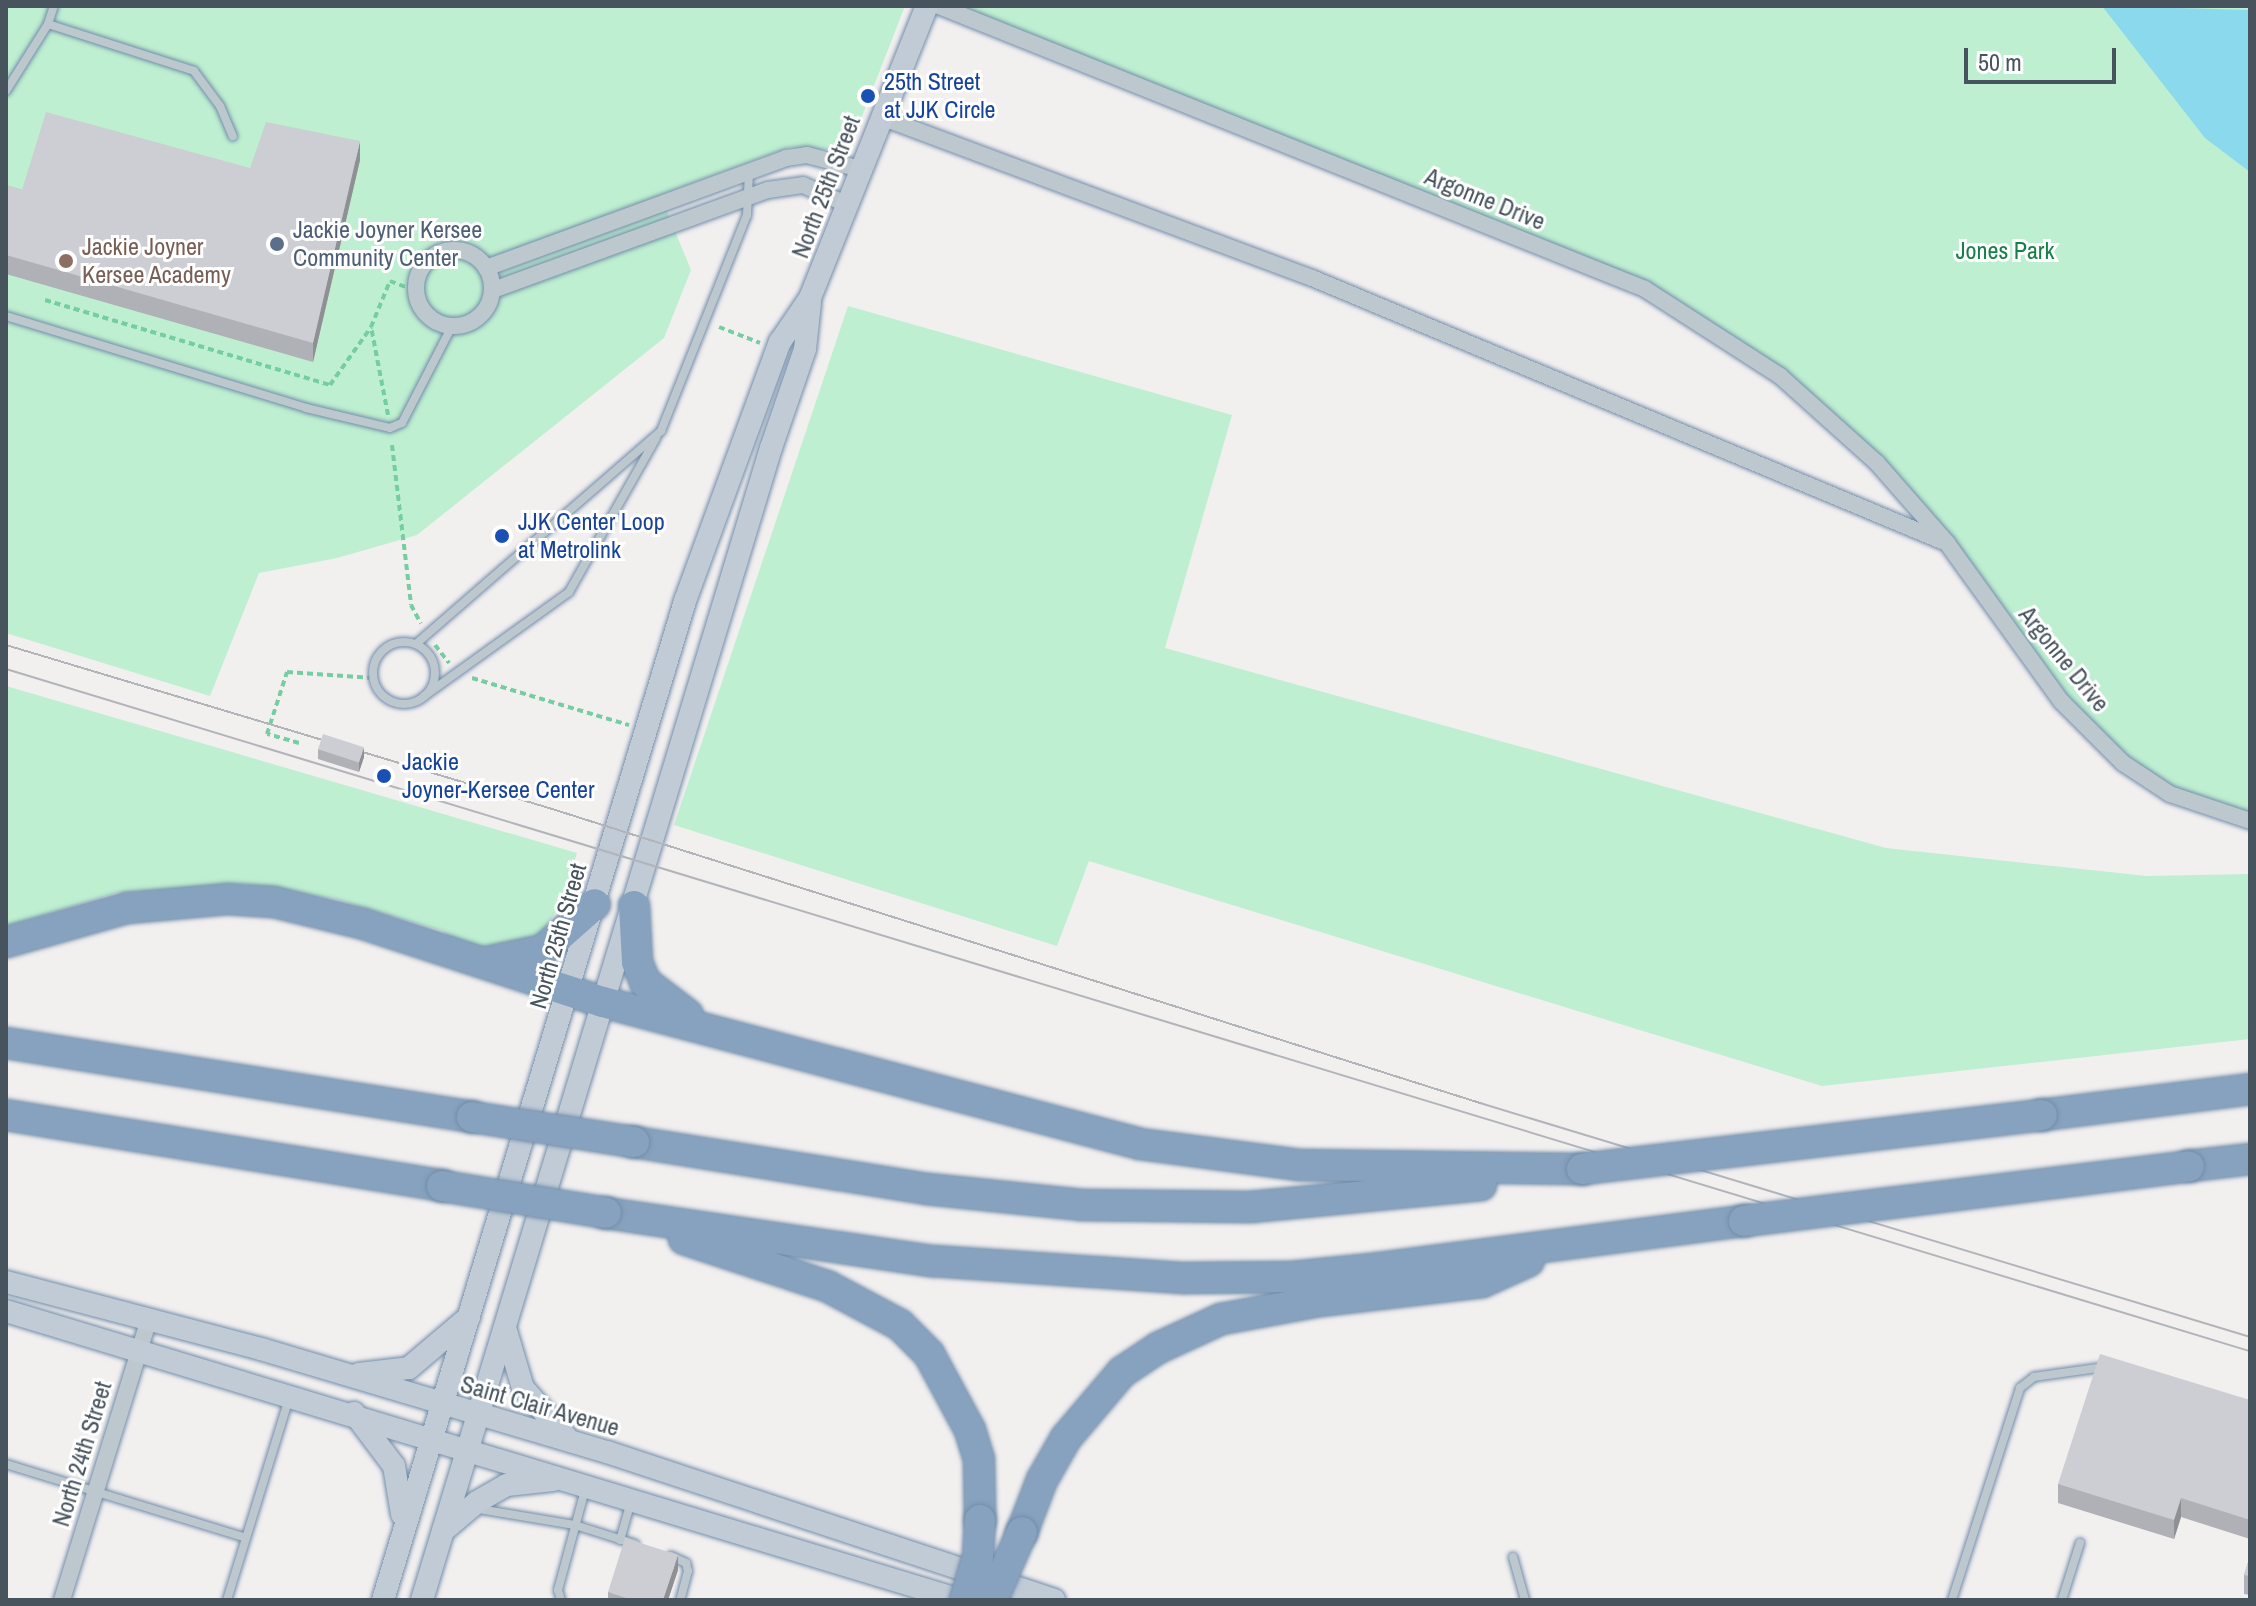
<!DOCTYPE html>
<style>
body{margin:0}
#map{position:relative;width:2256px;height:1606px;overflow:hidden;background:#f2efef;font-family:"Archivo Narrow",sans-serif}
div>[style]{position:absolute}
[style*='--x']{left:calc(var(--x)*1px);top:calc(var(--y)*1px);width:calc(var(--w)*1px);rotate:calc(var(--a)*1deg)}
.green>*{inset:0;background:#beefd0}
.water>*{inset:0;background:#8bd9ec}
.path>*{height:4px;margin-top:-2px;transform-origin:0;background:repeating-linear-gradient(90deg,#75cea1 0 6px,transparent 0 10px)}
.roads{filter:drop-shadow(0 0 2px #728daa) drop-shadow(0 0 2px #728daa)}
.lane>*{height:8px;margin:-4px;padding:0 4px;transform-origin:4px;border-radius:4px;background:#bdc7ce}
.lane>.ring{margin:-4px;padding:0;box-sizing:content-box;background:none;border:8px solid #bdc7ce;border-radius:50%}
.street>*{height:16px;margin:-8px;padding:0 8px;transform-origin:8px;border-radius:8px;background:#bdc7ce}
.street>.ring{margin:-8px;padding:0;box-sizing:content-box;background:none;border:16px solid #bdc7ce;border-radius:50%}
.secondary>*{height:22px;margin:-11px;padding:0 11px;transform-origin:11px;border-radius:11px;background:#c0cbd6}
.highway>*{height:30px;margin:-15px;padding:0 15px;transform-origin:15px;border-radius:15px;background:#87a2be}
.tram>*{height:2px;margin:-1px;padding:0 1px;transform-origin:1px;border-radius:1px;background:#b1b5ba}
.bridges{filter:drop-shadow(0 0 2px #728daa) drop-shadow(0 0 2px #728daa)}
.highway-bridge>*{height:30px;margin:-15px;padding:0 15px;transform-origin:15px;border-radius:15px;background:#87a2be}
.wall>*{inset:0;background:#afb1b6}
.shaded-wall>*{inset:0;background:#8f9094}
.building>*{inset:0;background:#ccced4;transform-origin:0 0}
.dots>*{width:22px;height:22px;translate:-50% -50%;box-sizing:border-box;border:4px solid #fff;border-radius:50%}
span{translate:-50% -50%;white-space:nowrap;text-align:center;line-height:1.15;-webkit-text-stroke:6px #fff;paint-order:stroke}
.transit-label{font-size:24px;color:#164399}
.left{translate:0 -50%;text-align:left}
.street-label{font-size:24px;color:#47535d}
.service-label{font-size:24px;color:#4e5e75}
.education-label{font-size:24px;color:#785e54}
.park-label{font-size:24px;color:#177f4a}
.frame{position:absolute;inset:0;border:8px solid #47535d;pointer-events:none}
.scale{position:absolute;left:1964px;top:48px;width:152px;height:36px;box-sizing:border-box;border:4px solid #47535d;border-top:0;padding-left:10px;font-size:24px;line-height:28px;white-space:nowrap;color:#47535d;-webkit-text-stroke:6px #fff;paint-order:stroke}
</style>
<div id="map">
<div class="green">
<i style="clip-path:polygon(6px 6px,905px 6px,852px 142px,830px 150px,790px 147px,660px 195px,691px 270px,664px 338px,417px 535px,337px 558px,259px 573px,210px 696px,6px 633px)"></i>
<i style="clip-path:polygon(939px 6px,2250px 6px,2250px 821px,2170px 794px,2061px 701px,1947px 543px,1780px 376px,1645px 289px)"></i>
<i style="clip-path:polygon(848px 306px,1232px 415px,1165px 648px,1886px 848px,2147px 876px,2250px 874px,2250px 1039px,1822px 1086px,1089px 861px,1057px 946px,674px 825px)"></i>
<i style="clip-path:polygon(6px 686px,577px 853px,561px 904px,538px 938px,488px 951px,454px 942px,443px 931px,335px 899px,247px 884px,116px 893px,6px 926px)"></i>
</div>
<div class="water">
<i style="clip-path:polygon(2102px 6px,2250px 10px,2250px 172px,2205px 138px)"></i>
</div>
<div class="path">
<i style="--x:45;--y:300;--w:297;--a:16.6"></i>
<i style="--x:330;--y:385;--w:71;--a:-54.7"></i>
<i style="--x:719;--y:327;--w:44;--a:21.3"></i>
<i style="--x:388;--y:415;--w:90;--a:-100.9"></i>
<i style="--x:371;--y:327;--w:50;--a:-67.6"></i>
<i style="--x:390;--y:281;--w:28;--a:21"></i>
<i style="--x:392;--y:445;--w:161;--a:83.2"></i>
<i style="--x:411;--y:605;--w:21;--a:62"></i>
<i style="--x:435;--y:645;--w:23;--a:52"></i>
<i style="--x:472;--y:678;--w:164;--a:16.7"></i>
<i style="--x:299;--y:743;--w:33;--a:-164"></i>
<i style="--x:267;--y:734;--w:65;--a:-72.1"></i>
<i style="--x:287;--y:672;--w:86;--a:4"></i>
</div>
<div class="roads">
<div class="lane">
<i style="--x:48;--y:24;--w:153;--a:17.8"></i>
<i style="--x:194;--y:71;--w:44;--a:53.4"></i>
<i style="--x:220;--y:106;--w:33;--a:67"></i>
<i style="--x:6;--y:91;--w:79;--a:-57.9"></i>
<i style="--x:48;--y:24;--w:19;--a:-72"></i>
<i style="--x:6;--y:316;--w:314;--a:17"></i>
<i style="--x:306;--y:408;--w:86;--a:13.4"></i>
<i style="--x:390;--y:428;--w:13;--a:-23"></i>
<i style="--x:402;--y:423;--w:109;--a:-62.7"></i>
<i class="ring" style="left:373px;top:642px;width:54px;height:54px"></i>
<i style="--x:416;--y:644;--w:325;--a:-41"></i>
<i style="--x:661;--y:431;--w:232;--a:-68.3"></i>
<i style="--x:747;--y:215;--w:43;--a:-87.3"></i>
<i style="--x:423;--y:697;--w:180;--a:-35.7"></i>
<i style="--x:569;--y:592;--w:177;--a:-60.5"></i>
<i style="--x:6;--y:1464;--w:251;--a:17.1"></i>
<i style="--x:473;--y:1508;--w:103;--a:9.5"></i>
<i style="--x:575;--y:1525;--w:63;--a:17.6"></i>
<i style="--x:620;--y:1540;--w:40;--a:-74"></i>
<i style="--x:671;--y:1556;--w:17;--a:25"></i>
<i style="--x:686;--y:1563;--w:8;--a:76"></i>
<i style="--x:688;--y:1571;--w:30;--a:105"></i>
<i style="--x:1513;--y:1557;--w:45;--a:74.4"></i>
<i style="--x:227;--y:1600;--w:211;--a:-72.9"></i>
<i style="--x:561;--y:1600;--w:10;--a:-107"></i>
<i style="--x:558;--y:1590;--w:104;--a:-74.9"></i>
<i style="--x:1952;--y:1600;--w:223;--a:-72.2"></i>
<i style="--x:2020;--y:1388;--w:18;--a:-38"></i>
<i style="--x:2034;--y:1377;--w:71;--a:-8.1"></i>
<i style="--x:2062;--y:1600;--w:60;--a:-72.5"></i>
</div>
<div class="street">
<i style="--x:939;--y:6;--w:761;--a:21.84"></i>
<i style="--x:1645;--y:289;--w:161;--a:32.8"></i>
<i style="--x:1780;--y:376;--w:130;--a:41.9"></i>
<i style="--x:1877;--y:463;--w:106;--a:48.8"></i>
<i style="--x:1947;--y:543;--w:195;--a:54.2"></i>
<i style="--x:2061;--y:701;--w:88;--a:45"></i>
<i style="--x:2123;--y:763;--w:56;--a:33.4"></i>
<i style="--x:2170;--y:794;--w:84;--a:18.6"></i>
<i style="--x:881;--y:117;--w:460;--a:20.5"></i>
<i style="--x:1312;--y:278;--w:683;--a:22.66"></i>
<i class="ring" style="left:416px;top:250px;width:60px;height:60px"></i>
<i style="--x:486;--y:268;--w:320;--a:-20.1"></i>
<i style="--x:786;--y:158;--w:21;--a:-8"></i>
<i style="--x:807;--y:155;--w:55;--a:14.8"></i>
<i style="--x:493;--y:290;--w:293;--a:-20"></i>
<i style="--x:768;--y:190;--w:35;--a:-8"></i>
<i style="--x:803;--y:185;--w:47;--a:23.8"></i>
<i style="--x:62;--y:1600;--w:290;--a:-72.8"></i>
</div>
<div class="secondary">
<i style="--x:6;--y:1282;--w:264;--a:14.7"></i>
<i style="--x:261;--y:1349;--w:361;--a:16.6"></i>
<i style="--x:607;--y:1452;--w:471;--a:18.3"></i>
<i style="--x:6;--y:1311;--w:997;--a:16.85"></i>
<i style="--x:506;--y:1331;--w:59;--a:73.4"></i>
<i style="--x:523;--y:1388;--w:65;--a:48.7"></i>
<i style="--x:359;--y:1374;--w:50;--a:-6.8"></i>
<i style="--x:409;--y:1368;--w:79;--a:-40.4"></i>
<i style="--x:354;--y:1413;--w:66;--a:53"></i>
<i style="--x:394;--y:1466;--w:49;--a:80.5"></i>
<i style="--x:443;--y:1531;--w:45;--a:-40.5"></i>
<i style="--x:477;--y:1502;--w:34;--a:-30"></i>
<i style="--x:507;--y:1485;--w:46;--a:-6.2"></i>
<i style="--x:383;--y:1600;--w:1044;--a:-73.18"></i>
<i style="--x:685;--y:601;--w:276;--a:-69.9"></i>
<i style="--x:780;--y:342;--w:53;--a:-55.7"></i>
<i style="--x:810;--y:298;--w:315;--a:-68.2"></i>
<i style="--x:422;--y:1600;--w:1204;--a:-73.15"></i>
<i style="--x:771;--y:448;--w:105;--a:-71"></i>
<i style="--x:805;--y:349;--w:46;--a:-83.8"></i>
</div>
<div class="highway">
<i style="--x:634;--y:906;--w:56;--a:86.9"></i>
<i style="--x:637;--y:962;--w:22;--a:68"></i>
<i style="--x:645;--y:982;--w:54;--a:37.5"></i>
<i style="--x:6;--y:942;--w:126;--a:-15.7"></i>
<i style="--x:127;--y:908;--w:100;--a:-5.1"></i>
<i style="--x:227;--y:899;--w:47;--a:3.7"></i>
<i style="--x:274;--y:902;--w:93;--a:13.7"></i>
<i style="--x:364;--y:924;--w:251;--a:18.1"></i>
<i style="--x:603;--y:1002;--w:555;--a:14.81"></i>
<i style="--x:1140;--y:1144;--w:160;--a:7.5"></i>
<i style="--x:1299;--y:1165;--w:283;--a:0.8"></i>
<i style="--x:487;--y:962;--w:57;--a:-12.1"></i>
<i style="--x:543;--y:950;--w:69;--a:-41.5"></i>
<i style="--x:6;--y:1043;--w:472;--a:9"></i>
<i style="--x:6;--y:1115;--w:442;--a:9.2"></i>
<i style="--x:2042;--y:1115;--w:210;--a:-7.1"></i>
<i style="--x:634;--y:1142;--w:297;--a:9.1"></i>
<i style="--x:927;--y:1189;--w:155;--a:5.9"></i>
<i style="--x:1081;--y:1205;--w:169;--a:0.7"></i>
<i style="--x:1250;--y:1207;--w:232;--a:-5.4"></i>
<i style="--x:2189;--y:1166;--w:61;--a:-6.5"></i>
<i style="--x:606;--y:1213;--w:331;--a:8.4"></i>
<i style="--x:933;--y:1261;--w:252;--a:3.9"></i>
<i style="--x:1184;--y:1278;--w:108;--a:-0.5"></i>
<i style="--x:1292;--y:1277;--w:88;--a:-5.8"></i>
<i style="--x:1380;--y:1268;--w:367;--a:-7.4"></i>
<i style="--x:684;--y:1239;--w:151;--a:18.2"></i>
<i style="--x:827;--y:1286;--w:83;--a:28.1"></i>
<i style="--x:900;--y:1325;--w:41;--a:45"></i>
<i style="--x:929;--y:1354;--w:86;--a:61.7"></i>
<i style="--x:970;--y:1430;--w:31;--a:73"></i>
<i style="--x:979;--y:1460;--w:60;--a:89"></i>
<i style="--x:1022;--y:1532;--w:56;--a:-69"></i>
<i style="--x:1042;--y:1480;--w:48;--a:-60.3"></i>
<i style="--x:1066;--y:1438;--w:87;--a:-49.7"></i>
<i style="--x:1122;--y:1372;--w:43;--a:-33.7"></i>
<i style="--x:1158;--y:1348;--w:69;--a:-24.7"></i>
<i style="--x:1221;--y:1319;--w:100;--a:-10.4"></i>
<i style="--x:1319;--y:1301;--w:164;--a:-6.6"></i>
<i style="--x:1482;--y:1282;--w:51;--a:-24.1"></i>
</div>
</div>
<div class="tram">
<i style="--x:6;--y:645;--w:567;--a:16.71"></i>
<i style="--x:549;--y:808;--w:977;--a:17.58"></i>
<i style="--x:1480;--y:1103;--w:805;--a:16.9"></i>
<i style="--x:6;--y:669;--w:2345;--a:16.91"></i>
</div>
<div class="bridges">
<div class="highway-bridge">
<i style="--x:472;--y:1117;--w:164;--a:8.8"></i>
<i style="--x:1582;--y:1169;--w:463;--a:-6.7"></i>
<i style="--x:442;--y:1186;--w:166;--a:9.3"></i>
<i style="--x:1744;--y:1221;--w:448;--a:-7"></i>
<i style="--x:965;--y:1600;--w:45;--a:-73.2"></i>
<i style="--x:978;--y:1557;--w:37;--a:-87"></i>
<i style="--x:992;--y:1600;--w:74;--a:-66.2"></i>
</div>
</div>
<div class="wall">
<i style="clip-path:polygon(360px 160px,313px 362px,6px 274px,6px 185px,22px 190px,250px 168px)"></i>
<i style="clip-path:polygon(318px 749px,364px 757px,359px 772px,318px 759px)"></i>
<i style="clip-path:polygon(2250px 1400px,2250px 1539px,2181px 1517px,2174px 1539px,2058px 1503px,2058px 1484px)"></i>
<i style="clip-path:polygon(2250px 1556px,2250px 1595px,2244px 1594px,2244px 1575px)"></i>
<i style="clip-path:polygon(678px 1570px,668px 1600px,608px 1600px,608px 1592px)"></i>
</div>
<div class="shaded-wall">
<i style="clip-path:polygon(360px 141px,360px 160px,313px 362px,313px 343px)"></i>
<i style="clip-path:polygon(364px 747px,364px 757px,359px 772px,359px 762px)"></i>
<i style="clip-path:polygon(2181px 1498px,2181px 1517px,2174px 1539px,2174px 1520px)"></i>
<i style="clip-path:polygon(678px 1555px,678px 1570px,668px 1600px,663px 1600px)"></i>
</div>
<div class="building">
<i style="clip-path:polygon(46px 112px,250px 168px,266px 122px,360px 141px,313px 343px,6px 255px,6px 185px,22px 190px)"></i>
<i style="left:323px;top:734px;width:43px;height:16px;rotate:18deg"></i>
<i style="clip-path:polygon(2100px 1354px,2250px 1400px,2250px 1520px,2181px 1498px,2174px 1520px,2058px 1484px)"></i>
<i style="clip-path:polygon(625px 1538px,678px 1555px,663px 1600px,632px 1600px,608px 1592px)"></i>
<i style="clip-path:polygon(2250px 1556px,2250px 1576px,2244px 1575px)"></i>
</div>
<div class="dots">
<i style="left:868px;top:96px;background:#1a4fb4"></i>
<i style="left:277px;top:244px;background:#5c6f8a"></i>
<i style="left:66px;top:261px;background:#8d6e63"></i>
<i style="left:502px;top:536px;background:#1a4fb4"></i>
<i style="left:384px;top:776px;background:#1a4fb4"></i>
</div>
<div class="transit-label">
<span class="left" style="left:884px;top:96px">25th Street<br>at JJK Circle</span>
<span class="left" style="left:518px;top:536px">JJK Center Loop<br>at Metrolink</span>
<span class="left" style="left:402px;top:776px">Jackie<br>Joyner-Kersee Center</span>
</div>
<div class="street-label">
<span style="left:826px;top:187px;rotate:-69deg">North 25th Street</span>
<span style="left:1485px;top:199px;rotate:22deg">Argonne Drive</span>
<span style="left:2064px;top:659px;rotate:51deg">Argonne Drive</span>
<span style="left:558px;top:936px;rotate:-74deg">North 25th Street</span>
<span style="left:540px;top:1406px;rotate:16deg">Saint Clair Avenue</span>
<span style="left:82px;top:1454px;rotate:-73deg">North 24th Street</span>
</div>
<div class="service-label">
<span class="left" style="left:293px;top:244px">Jackie Joyner Kersee<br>Community Center</span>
</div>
<div class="education-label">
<span class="left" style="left:82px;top:261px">Jackie Joyner<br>Kersee Academy</span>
</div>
<div class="park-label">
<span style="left:2005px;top:251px">Jones Park</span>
</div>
<div class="frame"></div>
<div class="scale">50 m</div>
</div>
